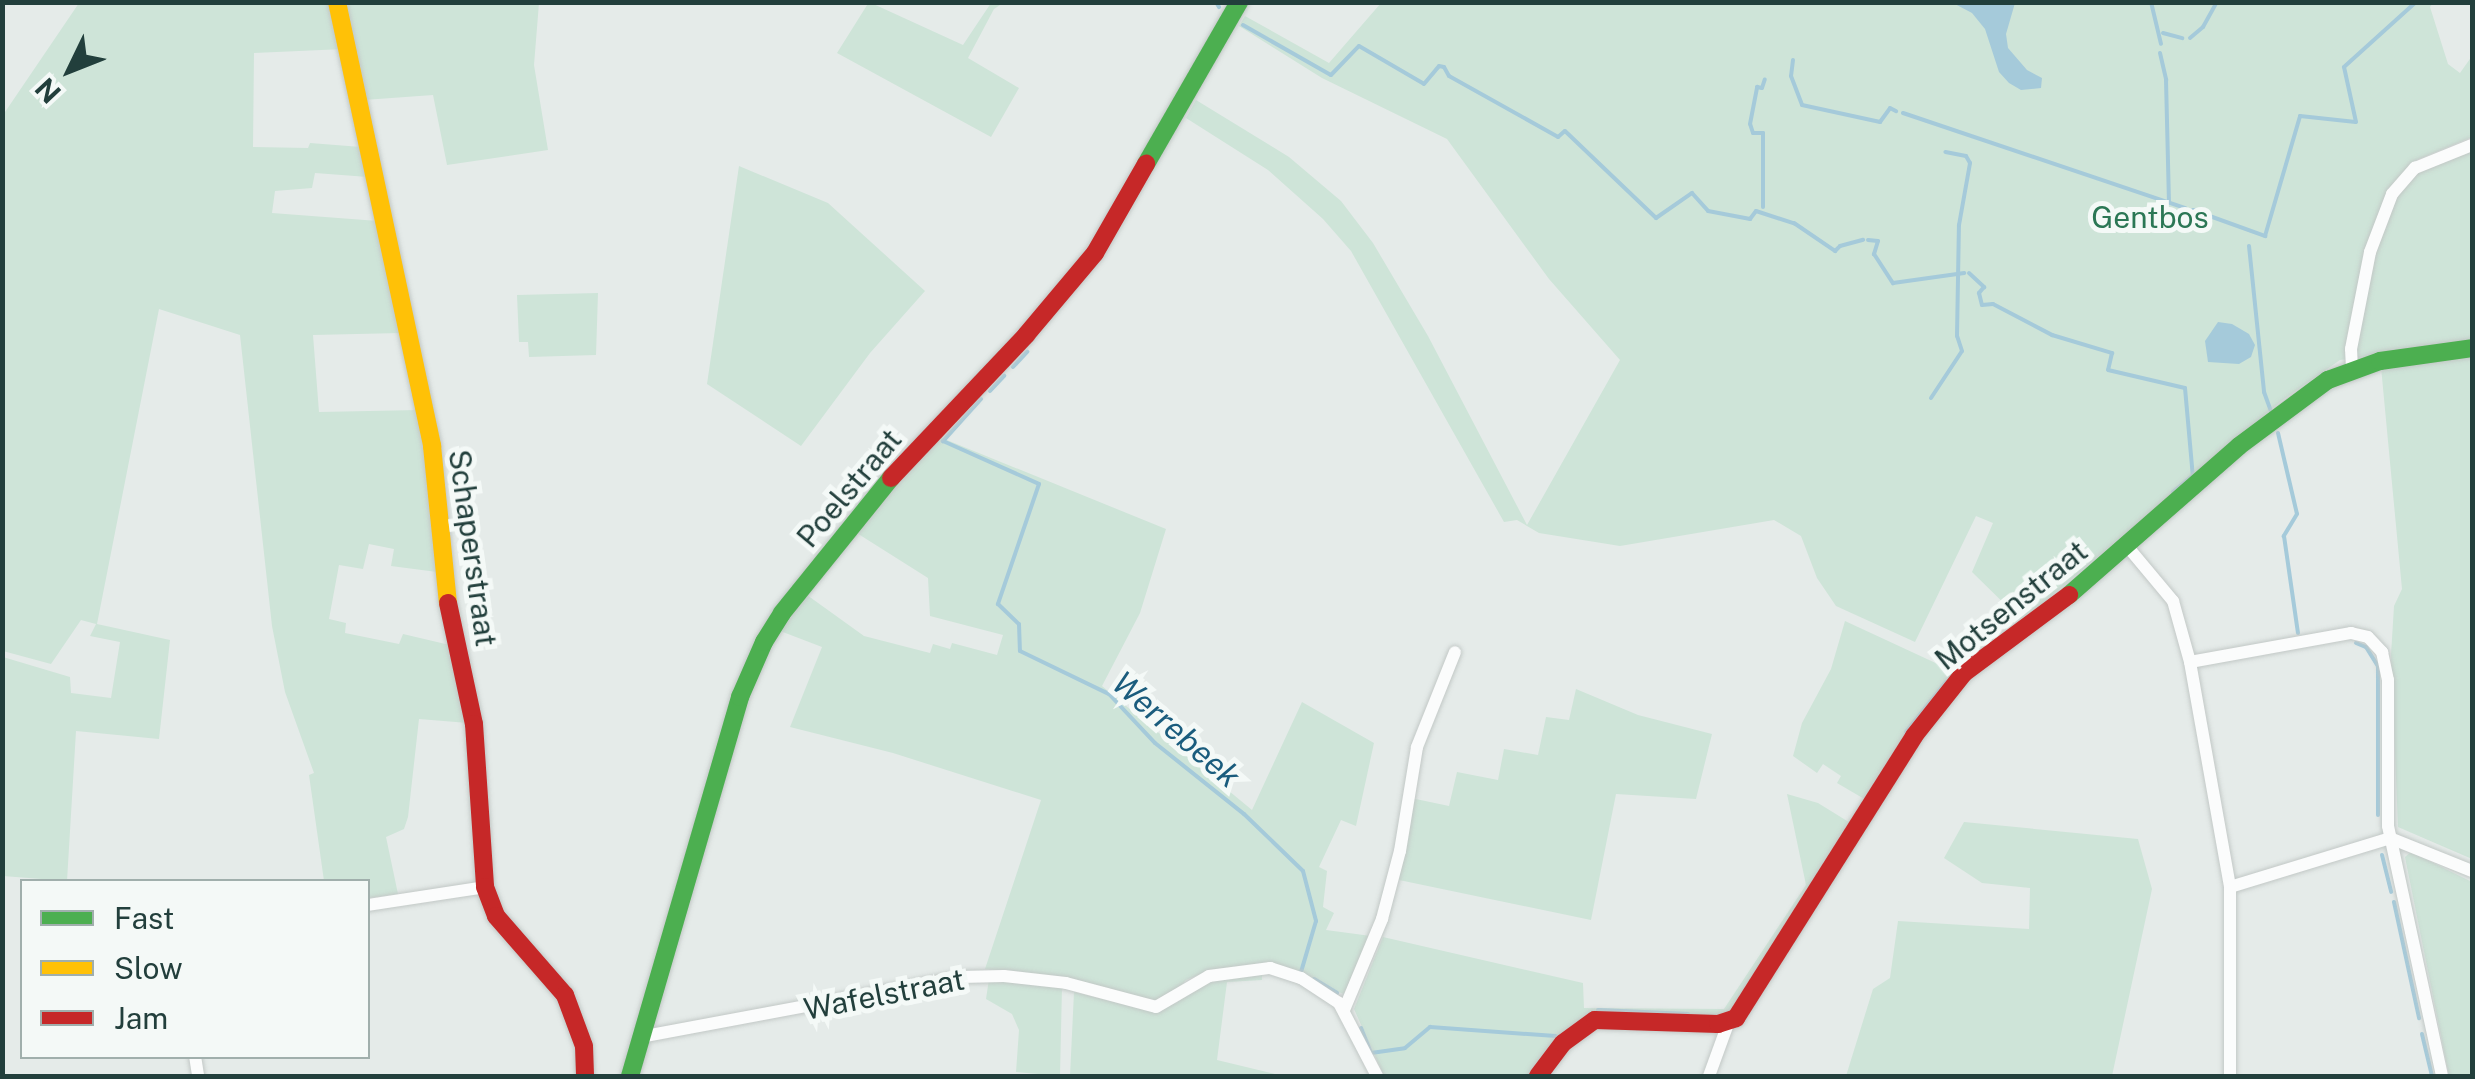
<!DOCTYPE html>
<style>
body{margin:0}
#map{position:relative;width:2475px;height:1079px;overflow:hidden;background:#e5ebe9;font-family:"Public Sans",sans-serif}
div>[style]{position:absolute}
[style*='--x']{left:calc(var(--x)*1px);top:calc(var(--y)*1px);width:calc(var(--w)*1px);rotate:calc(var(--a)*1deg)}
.green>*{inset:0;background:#cee4d8}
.water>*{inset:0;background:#a5cada}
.stream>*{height:4px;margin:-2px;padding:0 2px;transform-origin:2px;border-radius:2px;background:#a5cada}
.roads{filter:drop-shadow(0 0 2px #c2c8c6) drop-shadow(0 0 2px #c2c8c6)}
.street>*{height:12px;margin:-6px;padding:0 6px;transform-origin:6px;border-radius:6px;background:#fbfcfc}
.fast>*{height:18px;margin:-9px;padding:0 9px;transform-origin:9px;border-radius:9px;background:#4caf50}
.slow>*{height:18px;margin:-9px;padding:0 9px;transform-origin:9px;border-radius:9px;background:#ffc107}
.jam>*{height:18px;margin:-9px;padding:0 9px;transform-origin:9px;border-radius:9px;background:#c62828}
span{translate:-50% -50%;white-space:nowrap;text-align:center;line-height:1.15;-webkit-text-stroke:10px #f4f9f7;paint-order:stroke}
.park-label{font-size:30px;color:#2b7755}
.street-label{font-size:30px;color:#223f3c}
.water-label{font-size:32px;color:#1a5c7d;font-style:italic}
.frame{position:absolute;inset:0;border:5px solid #223f3c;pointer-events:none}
.legend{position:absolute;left:20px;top:879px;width:350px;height:180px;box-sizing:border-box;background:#f4f9f7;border:2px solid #a0afac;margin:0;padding:12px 18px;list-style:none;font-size:30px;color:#223f3c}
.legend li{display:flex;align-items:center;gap:20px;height:50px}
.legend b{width:50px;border:2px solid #a0afac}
.north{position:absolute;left:20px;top:20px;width:100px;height:100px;-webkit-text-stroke:8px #f4f9f7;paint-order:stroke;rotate:227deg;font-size:28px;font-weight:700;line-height:40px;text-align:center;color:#223f3c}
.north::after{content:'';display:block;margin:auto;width:35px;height:45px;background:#223f3c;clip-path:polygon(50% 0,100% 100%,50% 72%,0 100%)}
</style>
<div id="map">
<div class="green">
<i style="clip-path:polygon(869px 2px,963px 45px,991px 3px,1003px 3px,994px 9px,968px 58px,1019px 88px,991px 137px,837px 53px)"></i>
<i style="clip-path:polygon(79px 3px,332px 3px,344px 49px,254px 53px,253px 147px,308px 148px,310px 143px,361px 147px,368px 177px,315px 173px,312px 188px,275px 191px,272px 213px,378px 221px,401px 333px,313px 335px,319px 412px,419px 410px,428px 454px,437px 572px,391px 566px,394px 549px,369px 544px,363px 569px,339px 565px,329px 619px,346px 623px,345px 633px,399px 644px,403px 634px,454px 646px,468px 723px,419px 719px,408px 817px,404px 829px,386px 837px,398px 894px,368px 898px,368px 882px,324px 881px,309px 775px,314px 773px,285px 692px,272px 626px,240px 335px,159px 309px,97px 624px,170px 640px,159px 739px,76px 731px,67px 881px,3px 876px,3px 657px,70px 677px,71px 693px,111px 698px,120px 642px,90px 636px,96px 624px,81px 620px,51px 664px,3px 651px,3px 115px)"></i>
<i style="clip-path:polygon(343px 3px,539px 3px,534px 65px,548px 150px,447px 165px,433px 95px,364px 100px)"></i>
<i style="clip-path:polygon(1381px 3px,2433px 3px,2430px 7px,2448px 64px,2460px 73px,2472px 56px,2472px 137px,2414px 161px,2422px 166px,2472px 147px,2472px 341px,2340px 360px,2281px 401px,2022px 621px,1972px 572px,1993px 523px,1976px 516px,1915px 642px,1836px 606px,1817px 578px,1801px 536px,1774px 520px,1620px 546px,1539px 533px,1517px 520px,1504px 522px,1351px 251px,1323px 219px,1268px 170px,1186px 118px,1196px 100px,1289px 157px,1341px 201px,1373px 243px,1428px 336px,1527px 525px,1620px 360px,1549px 279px,1447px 139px,1322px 78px,1239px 26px,1245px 16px,1329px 63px)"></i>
<i style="clip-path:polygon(739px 166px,828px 203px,925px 291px,870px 353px,801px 446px,707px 384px)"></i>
<i style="clip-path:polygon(598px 293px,596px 355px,529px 357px,528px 342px,519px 342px,517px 295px)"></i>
<i style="clip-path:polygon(2472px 354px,2472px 859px,2398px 827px,2391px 655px,2394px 606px,2402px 589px,2381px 367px)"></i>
<i style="clip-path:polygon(937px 436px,1166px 529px,1140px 613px,1102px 686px,1252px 810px,1302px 702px,1374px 743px,1356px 826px,1341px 820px,1319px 867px,1327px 871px,1323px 907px,1334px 913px,1326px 930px,1371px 936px,1344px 994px,1263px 964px,1198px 975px,1186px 980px,1170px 997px,1155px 1002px,1071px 979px,985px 969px,1041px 800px,893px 753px,790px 727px,822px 647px,775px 629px,807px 595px,864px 636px,930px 653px,933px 644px,950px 649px,952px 643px,997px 655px,1003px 635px,930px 616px,928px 578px,852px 530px)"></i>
<i style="clip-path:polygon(1845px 621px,1955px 672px,1866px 800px,1837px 783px,1841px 776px,1823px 764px,1817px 773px,1793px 756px,1802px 723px,1831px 669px)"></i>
<i style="clip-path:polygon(1576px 689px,1638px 715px,1712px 734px,1696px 799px,1616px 794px,1591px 920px,1399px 880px,1411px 798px,1449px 806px,1457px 772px,1498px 780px,1504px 749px,1538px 755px,1546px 717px,1569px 720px)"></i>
<i style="clip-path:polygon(1787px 794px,1818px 803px,1852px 824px,1750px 990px,1725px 1016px,1601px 1012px,1585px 1016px,1557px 1039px,1531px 1076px,1384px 1076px,1354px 1009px,1383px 937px,1583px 983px,1584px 1008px,1724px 1009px,1806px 885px)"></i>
<i style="clip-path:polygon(1964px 822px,2138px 839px,2152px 889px,2112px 1076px,1846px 1076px,1873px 989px,1890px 978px,1898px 921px,2029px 929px,2030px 888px,1982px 883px,1944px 858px)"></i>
<i style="clip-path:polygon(2411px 852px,2472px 882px,2472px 1076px,2449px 1076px,2405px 857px)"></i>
<i style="clip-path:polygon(1262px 974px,1262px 980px,1227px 982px,1217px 1060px,1283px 1076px,1070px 1076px,1074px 992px,1151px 1011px,1176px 1003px,1210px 979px)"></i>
<i style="clip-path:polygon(989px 979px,1062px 987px,1060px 1076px,1016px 1072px,1019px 1030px,1012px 1014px,986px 999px)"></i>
</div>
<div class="water">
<i style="clip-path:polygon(1953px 3px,2015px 3px,2006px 34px,2008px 48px,2027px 70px,2042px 78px,2041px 88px,2021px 90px,2009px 83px,1999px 72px,1985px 29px,1972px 13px)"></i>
<i style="clip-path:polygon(2218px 322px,2232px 324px,2249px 334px,2255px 345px,2251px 357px,2239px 364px,2208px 362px,2205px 341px)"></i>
</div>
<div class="stream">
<i style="--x:1216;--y:2;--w:6;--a:59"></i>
<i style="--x:2151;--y:2;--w:43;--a:76.6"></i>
<i style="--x:1243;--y:25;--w:101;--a:29.6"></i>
<i style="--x:1331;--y:75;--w:40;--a:-46"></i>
<i style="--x:1359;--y:46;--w:75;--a:30.3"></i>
<i style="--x:1424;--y:84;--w:23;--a:-50"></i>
<i style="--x:1439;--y:66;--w:5;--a:11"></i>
<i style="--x:1444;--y:67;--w:10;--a:61"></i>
<i style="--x:1449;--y:76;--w:125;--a:29.2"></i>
<i style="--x:1558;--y:137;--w:9;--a:-41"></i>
<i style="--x:1565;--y:131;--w:126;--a:43.7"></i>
<i style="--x:1656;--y:218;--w:44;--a:-34.8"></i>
<i style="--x:1692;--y:193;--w:24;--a:48"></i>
<i style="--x:1708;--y:211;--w:43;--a:10.8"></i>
<i style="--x:1750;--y:219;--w:10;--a:-53"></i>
<i style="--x:1756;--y:211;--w:40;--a:18"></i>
<i style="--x:1794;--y:223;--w:50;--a:34.3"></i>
<i style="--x:1835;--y:251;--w:7;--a:-45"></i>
<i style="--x:1840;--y:246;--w:24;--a:-15"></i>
<i style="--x:2163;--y:33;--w:20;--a:15"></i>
<i style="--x:2190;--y:38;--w:17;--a:-40"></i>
<i style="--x:2203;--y:27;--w:29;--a:-61"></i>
<i style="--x:2160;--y:53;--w:28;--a:77"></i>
<i style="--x:2166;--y:80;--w:122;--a:88.6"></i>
<i style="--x:1793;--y:60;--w:16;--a:97"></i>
<i style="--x:1791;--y:76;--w:31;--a:69"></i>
<i style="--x:1802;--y:105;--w:80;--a:12.3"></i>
<i style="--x:1880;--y:122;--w:17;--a:-54"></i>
<i style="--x:1890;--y:108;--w:7;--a:27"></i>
<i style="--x:1903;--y:113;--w:298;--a:18.6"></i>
<i style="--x:1763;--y:207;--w:74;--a:-90"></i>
<i style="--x:1763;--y:133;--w:10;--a:180"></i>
<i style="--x:1753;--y:133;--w:9;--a:-108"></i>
<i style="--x:1750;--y:124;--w:38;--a:-79"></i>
<i style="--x:1757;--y:87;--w:5;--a:11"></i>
<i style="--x:1762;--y:88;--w:9;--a:-72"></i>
<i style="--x:2193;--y:210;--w:77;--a:19.9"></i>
<i style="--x:2265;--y:236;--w:125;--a:-73.7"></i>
<i style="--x:2300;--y:116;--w:56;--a:6.1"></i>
<i style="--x:2356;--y:122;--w:56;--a:-102.3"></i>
<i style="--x:2344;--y:67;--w:97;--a:-42.1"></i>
<i style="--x:1868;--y:240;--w:10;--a:6"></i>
<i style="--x:1878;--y:241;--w:14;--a:107"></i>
<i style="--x:1874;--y:254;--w:35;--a:57"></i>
<i style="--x:1893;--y:283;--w:72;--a:-8"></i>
<i style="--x:2249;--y:246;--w:147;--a:84.1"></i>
<i style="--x:2264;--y:392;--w:23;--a:70"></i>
<i style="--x:1969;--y:273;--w:21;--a:43"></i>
<i style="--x:1984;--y:287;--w:8;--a:130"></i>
<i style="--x:1979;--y:293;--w:12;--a:76"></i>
<i style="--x:1982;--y:305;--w:11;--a:-5"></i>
<i style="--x:1993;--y:304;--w:67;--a:27.7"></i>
<i style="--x:2052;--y:335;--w:63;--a:16.7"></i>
<i style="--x:2112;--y:353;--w:17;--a:103"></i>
<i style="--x:2108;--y:370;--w:79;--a:13.2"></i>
<i style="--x:2185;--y:388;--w:89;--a:84.9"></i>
<i style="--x:1013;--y:367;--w:21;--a:-47"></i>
<i style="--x:990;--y:391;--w:21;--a:-47"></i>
<i style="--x:1931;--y:398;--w:56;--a:-56.6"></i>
<i style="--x:1962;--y:351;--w:16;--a:-108"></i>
<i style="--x:1957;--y:336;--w:111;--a:-89"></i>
<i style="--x:1959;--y:225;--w:63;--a:-79.9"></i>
<i style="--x:1970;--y:163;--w:8;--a:-120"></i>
<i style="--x:1966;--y:156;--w:21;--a:-169"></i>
<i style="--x:981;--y:399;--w:57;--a:132.1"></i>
<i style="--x:943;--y:441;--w:105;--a:24.1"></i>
<i style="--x:1039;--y:484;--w:127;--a:108.9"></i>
<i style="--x:998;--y:604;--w:29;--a:44"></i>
<i style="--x:1019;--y:624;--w:27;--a:88"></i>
<i style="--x:1020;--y:651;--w:99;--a:25.8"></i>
<i style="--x:1109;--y:694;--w:67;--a:46.8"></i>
<i style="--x:1155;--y:743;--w:114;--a:38.6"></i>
<i style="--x:1244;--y:814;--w:82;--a:44"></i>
<i style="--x:1303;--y:871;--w:52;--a:75.4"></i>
<i style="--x:1316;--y:921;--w:53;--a:106.4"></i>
<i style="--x:2278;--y:433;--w:83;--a:76.8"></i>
<i style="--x:2297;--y:514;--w:26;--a:121"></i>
<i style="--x:2284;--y:536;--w:98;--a:81.8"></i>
<i style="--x:2173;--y:492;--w:25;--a:-40"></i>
<i style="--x:2356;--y:643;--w:11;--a:22"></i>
<i style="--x:2366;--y:647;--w:22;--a:58"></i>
<i style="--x:2378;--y:666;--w:149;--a:90"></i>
<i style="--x:1906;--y:732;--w:64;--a:-51.3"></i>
<i style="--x:2382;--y:855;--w:38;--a:76"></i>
<i style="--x:2394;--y:902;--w:119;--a:77.8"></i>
<i style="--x:1314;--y:979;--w:27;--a:31"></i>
<i style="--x:1598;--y:1010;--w:90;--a:2.5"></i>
<i style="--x:1361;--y:1028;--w:27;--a:68"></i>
<i style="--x:1371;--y:1053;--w:34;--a:-8"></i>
<i style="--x:1405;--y:1048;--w:33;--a:-40"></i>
<i style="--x:1430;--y:1027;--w:126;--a:4.1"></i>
<i style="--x:2422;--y:1034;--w:43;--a:76.6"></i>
</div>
<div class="roads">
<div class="street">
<i style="--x:2352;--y:368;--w:19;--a:-93"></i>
<i style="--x:2351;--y:349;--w:99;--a:-78.9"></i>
<i style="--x:2370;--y:252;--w:62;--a:-69.2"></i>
<i style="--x:2392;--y:194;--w:35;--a:-49"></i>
<i style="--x:2415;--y:168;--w:61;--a:-22"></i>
<i style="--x:2127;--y:546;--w:72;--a:50.1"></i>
<i style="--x:2173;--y:601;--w:63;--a:74.4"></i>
<i style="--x:2190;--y:662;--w:229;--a:79.9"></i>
<i style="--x:2230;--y:887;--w:189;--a:90"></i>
<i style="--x:2190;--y:662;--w:164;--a:-10.2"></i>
<i style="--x:2351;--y:633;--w:17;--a:13"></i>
<i style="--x:2368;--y:637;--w:21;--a:47"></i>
<i style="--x:2382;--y:652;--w:29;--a:78"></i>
<i style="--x:2388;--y:680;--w:146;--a:90"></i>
<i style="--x:2388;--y:826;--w:256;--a:77.8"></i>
<i style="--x:2230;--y:887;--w:167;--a:-17"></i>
<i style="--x:2390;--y:838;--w:88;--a:21.9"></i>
<i style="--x:368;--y:905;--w:118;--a:-8.7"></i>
<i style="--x:1344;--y:1010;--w:99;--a:-67.3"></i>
<i style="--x:1382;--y:919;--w:70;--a:-75.2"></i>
<i style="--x:1400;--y:851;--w:105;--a:-80.7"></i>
<i style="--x:1417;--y:747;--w:102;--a:-68.2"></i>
<i style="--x:640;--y:1037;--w:326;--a:-10.6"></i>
<i style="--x:960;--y:977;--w:44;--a:-1.3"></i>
<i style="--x:1004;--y:976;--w:62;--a:6.4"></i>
<i style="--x:1066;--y:983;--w:93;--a:14.9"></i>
<i style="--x:1156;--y:1007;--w:61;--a:-30.3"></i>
<i style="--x:1209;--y:976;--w:62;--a:-7.5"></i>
<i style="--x:1270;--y:968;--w:33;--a:18"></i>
<i style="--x:1301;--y:978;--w:45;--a:33.3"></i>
<i style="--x:1339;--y:1003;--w:82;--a:62.5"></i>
<i style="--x:195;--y:1056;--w:20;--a:81"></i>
<i style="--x:1709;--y:1076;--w:59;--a:-70"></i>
</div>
<div class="fast">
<i style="--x:1146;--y:164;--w:187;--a:-60.1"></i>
<i style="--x:2069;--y:595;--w:226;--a:-41.2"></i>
<i style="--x:2239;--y:446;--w:111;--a:-36.6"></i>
<i style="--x:2328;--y:380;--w:55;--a:-20.1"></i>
<i style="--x:2380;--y:361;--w:93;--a:-8"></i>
<i style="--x:630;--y:1076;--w:395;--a:-73.8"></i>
<i style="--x:740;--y:697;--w:60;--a:-66.4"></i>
<i style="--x:764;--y:642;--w:34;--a:-58"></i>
<i style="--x:782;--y:613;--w:174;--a:-51.1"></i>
</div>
<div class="slow">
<i style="--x:337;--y:2;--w:454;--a:77.9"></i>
<i style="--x:432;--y:446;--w:158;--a:84.2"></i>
</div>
<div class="jam">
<i style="--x:891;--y:478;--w:197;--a:-46.6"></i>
<i style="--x:1026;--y:335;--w:107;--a:-49.9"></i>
<i style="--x:1095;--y:253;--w:103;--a:-60.2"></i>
<i style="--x:448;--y:603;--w:124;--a:77.9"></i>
<i style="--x:474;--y:724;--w:163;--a:86.1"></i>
<i style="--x:485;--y:887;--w:31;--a:69"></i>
<i style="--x:496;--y:916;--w:105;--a:48.9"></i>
<i style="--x:565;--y:995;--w:54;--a:69.6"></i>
<i style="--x:584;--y:1046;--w:30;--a:88"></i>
<i style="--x:1538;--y:1076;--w:41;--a:-52.9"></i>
<i style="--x:1563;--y:1043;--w:39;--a:-36"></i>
<i style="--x:1595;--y:1020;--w:123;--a:1.9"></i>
<i style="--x:1718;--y:1024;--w:19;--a:-18"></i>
<i style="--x:1736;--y:1018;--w:333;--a:-57.7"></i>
<i style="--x:1914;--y:736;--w:80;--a:-51.6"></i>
<i style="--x:1964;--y:673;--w:131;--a:-36.6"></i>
</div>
</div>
<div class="park-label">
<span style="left:2150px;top:217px">Gentbos</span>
</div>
<div class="street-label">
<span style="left:849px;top:488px;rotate:-50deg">Poelstraat</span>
<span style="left:473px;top:548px;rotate:82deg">Schaperstraat</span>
<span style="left:2011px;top:605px;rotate:-39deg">Motsenstraat</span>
<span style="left:884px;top:994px;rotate:-11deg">Wafelstraat</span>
</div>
<div class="water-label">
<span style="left:1176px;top:730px;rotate:41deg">Werrebeek</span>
</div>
<div class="frame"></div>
<ul class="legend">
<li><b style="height:12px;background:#4caf50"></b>Fast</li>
<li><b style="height:12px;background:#ffc107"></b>Slow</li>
<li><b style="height:12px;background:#c62828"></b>Jam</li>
</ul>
<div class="north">N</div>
</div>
